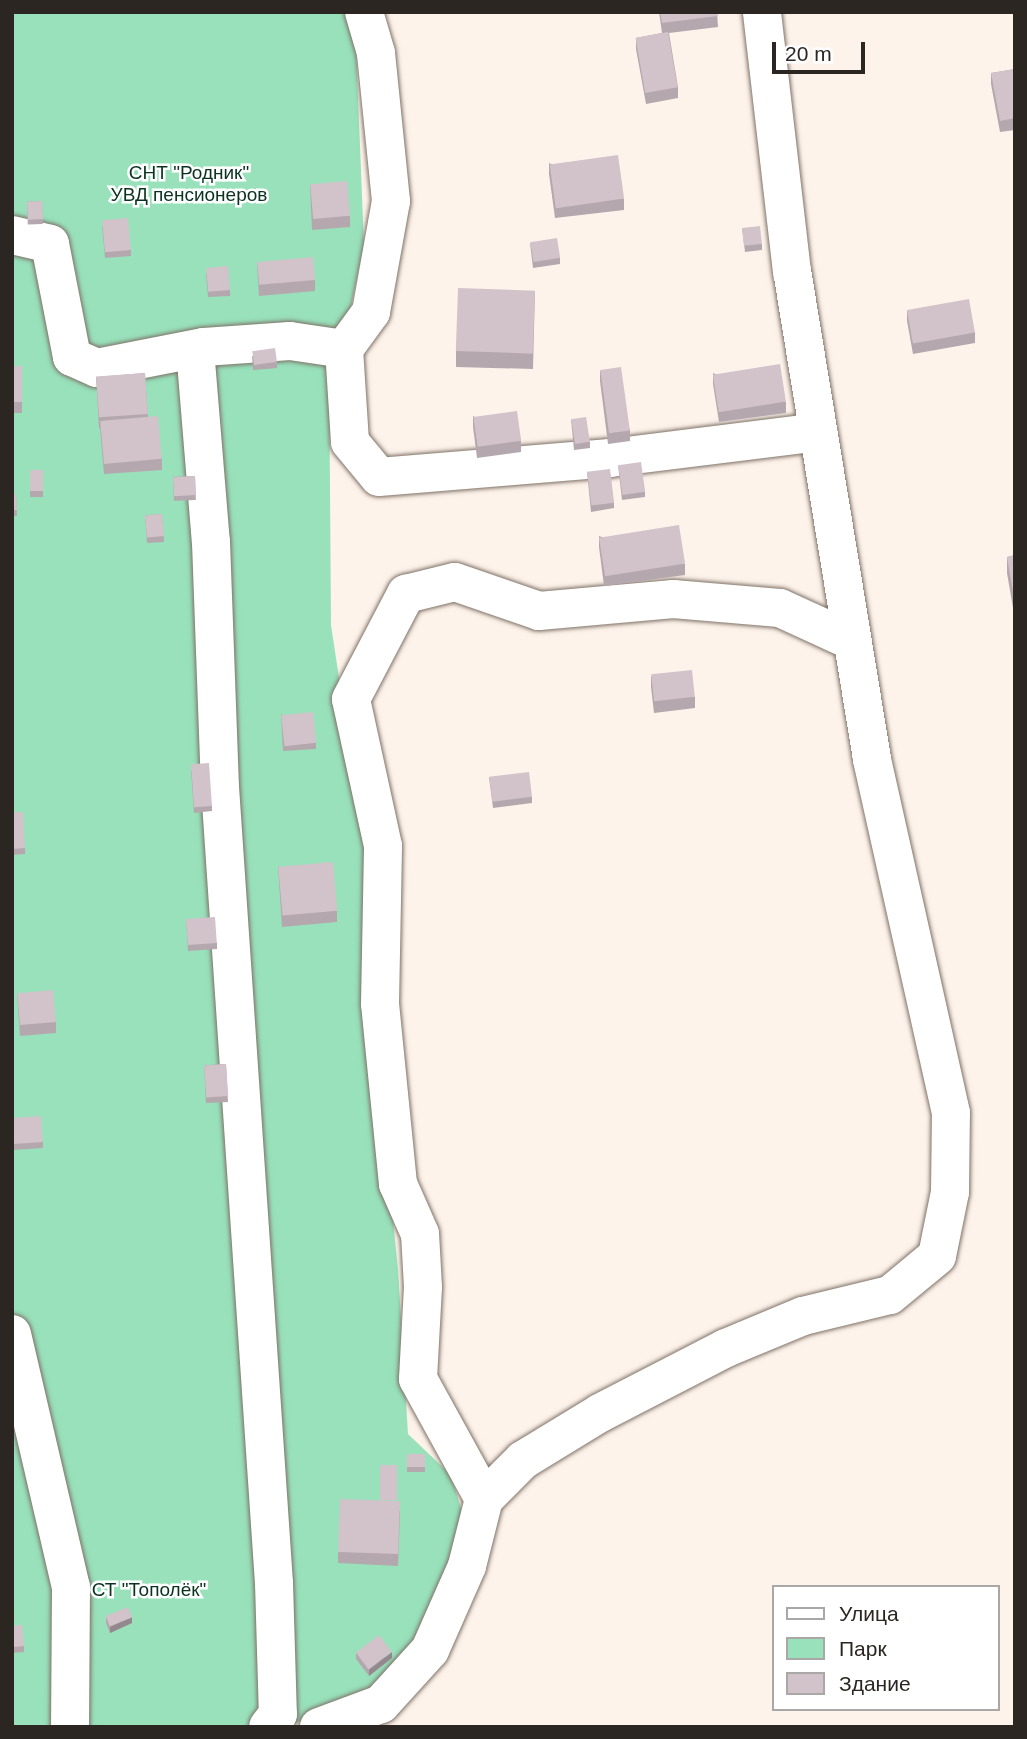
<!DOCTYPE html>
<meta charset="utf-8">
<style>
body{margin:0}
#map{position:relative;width:1027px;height:1739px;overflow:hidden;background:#fef3ea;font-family:Helvetica,sans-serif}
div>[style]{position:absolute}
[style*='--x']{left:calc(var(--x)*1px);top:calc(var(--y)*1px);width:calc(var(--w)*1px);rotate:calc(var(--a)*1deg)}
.green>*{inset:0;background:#98e1bb}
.roads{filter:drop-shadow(0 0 2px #7f7268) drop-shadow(0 0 2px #7f7268)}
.minor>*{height:38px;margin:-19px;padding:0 19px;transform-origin:19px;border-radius:19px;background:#fff}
.wall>*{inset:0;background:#b5a7ae;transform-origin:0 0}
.shaded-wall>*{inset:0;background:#93888d}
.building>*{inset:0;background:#d2c2ca;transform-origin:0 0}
span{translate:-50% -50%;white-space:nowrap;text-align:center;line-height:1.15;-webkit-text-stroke:5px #fff;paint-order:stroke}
.park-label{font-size:19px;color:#0b3221}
.frame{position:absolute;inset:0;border:14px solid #2b2622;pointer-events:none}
.legend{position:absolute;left:772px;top:1585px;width:228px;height:126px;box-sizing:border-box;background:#fff;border:2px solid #aaa8a7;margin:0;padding:9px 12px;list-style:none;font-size:21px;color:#2b2622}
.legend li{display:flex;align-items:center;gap:14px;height:35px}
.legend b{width:35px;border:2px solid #aaa8a7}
.scale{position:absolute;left:772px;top:42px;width:93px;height:32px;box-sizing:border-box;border:4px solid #2b2622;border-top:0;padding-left:9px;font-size:21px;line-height:24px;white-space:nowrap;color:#2b2622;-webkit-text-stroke:5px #fff;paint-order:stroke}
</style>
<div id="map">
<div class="green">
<i style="clip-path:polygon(12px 12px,347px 12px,356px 47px,364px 245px,348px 320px,329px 352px,331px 625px,366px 856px,372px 1018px,398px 1269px,408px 1434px,451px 1475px,463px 1515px,429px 1623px,376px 1686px,294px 1724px,277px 1727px,12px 1727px)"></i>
</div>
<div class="roads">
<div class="minor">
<i style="--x:12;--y:235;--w:39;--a:13"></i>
<i style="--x:50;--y:244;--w:115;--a:79"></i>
<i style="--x:72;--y:357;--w:27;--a:24"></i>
<i style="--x:97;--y:368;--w:109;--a:-11.1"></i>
<i style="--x:204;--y:347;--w:86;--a:-4"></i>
<i style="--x:290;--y:341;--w:55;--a:8.4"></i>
<i style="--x:344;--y:349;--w:46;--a:-53.9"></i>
<i style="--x:371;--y:312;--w:113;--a:-79.8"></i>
<i style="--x:391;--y:201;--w:149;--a:-95.8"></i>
<i style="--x:376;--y:53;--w:43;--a:-106.3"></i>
<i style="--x:195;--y:349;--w:194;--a:85.3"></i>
<i style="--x:211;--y:542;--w:245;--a:87.9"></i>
<i style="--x:220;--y:787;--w:798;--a:86.12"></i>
<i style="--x:274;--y:1583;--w:131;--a:88.3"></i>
<i style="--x:278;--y:1714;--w:16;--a:128"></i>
<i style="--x:344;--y:349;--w:93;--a:86.3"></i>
<i style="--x:350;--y:442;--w:45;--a:50.4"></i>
<i style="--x:379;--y:477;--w:232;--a:-4.7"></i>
<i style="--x:610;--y:458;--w:210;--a:-7.1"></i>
<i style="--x:12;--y:1334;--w:260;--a:76.9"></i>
<i style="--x:71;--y:1587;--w:140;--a:90.4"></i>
<i style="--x:484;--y:1499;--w:137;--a:-118.8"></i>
<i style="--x:418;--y:1379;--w:92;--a:-86.9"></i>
<i style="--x:423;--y:1287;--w:53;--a:-93.2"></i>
<i style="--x:420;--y:1234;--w:55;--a:-113.7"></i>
<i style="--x:398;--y:1184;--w:181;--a:-95.7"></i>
<i style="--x:380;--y:1004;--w:158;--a:-88.9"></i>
<i style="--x:383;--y:846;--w:150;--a:-102.3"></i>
<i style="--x:351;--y:699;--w:119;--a:-62.4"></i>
<i style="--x:406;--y:594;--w:50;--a:-13.8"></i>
<i style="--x:455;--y:582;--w:89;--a:19"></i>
<i style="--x:539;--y:611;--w:135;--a:-5.1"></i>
<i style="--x:673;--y:599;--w:107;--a:4.8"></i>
<i style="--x:780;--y:608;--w:79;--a:24.6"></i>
<i style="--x:319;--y:1727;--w:66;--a:-20.4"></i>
<i style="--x:381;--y:1704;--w:73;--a:-47.8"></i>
<i style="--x:430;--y:1650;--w:92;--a:-66.2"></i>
<i style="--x:467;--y:1566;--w:69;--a:-75.8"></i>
<i style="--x:484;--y:1499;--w:55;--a:-45"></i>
<i style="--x:523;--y:1460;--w:90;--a:-31.4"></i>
<i style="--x:600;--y:1413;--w:142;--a:-27.3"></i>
<i style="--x:726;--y:1348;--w:83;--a:-22.6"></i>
<i style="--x:803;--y:1316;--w:89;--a:-13.6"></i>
<i style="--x:890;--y:1295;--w:61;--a:-39.7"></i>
<i style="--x:937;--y:1256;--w:65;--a:-78.5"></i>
<i style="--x:950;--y:1192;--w:79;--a:-89.3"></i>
<i style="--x:951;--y:1113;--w:363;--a:-102.6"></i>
<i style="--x:872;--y:759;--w:494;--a:-99.3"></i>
<i style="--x:792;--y:272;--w:262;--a:-96.6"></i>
</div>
</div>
<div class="wall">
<i style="clip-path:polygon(659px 12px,717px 12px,718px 27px,669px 33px,678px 87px,678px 98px,646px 104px,636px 49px,636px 38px,662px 33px)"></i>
<i style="clip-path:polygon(1015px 69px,1015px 130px,1000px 132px,991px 84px,991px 73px)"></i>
<i style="clip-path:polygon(549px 163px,624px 199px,624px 210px,555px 218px,549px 174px)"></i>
<i style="clip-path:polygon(310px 185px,350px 216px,350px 227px,312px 230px)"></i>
<i style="left:42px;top:201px;width:23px;height:15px;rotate:88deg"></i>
<i style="clip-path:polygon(102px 226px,131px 250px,131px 256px,105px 258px)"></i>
<i style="clip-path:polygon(742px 228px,762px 244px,762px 250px,745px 252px)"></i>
<i style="clip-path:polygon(530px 243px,560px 258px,560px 264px,533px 268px)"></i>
<i style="clip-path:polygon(257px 262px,315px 280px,315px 291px,259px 296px)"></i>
<i style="clip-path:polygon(206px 273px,230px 290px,230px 296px,208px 297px)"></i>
<i style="clip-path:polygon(535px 291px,533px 369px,456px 367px,456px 351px)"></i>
<i style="clip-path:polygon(907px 310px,975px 332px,975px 343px,913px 354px,907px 321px)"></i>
<i style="clip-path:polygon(252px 356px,277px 362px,277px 368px,253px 370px)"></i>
<i style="left:12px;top:366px;width:10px;height:47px"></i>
<i style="clip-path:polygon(600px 370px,630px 430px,630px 441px,608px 444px,600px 381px)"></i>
<i style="clip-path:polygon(145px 373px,148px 417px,162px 459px,162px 470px,104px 474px,100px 428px,99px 428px,96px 377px)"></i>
<i style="clip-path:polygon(713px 373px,786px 402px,786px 413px,719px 422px,713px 384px)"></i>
<i style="clip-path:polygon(473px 416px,521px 441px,521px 452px,477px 458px,473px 427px)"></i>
<i style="left:12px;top:417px;width:2px;height:56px"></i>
<i style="clip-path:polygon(571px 419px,590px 442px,590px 448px,574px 450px)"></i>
<i style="clip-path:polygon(618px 465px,645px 492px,645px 497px,622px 500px)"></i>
<i style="left:30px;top:470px;width:13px;height:27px"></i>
<i style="clip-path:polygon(587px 472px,614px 503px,614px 508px,591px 512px)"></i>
<i style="left:195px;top:476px;width:24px;height:22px;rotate:88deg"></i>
<i style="clip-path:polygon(12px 494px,16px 494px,17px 516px,12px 516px)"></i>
<i style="left:162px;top:514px;width:28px;height:17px;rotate:86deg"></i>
<i style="clip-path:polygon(599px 536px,685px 564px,685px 575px,604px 586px,599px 547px)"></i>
<i style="clip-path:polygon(1015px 555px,1015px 608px,1013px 608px,1007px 573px,1007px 557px)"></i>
<i style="clip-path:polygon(651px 676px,695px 697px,695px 708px,654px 713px,651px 687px)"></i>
<i style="clip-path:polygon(281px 714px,316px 743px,316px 749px,283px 751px)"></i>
<i style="clip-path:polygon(191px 770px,212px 806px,212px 811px,194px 813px)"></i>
<i style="clip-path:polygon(489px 777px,532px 797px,532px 803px,493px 808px)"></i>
<i style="clip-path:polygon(12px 812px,25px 848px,25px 854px,12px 855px)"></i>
<i style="clip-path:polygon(278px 866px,337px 911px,337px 922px,282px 927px)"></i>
<i style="clip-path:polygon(186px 919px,217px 943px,217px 949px,188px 951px)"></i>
<i style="clip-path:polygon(17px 993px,56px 1022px,56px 1033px,20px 1036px)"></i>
<i style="left:226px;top:1064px;width:38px;height:22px;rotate:87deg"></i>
<i style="clip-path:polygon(12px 1118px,43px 1142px,43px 1148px,12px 1150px)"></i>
<i style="left:407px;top:1454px;width:18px;height:18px"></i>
<i style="clip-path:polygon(396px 1501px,400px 1512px,398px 1566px,338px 1563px,338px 1552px)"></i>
<i style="clip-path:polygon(106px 1617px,132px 1623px,110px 1633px,106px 1623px)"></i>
<i style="clip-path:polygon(12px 1626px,24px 1646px,24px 1652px,12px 1653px)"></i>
<i style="clip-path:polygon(356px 1653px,392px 1658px,369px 1676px,356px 1659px)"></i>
</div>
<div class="shaded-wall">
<i style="clip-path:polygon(132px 1617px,132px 1623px,110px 1633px,110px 1627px)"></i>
<i style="clip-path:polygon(392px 1652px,392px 1658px,369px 1676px,369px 1670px)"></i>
</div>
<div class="building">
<i style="clip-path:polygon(660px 12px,717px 12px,718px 16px,662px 23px)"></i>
<i style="left:668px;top:32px;width:56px;height:33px;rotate:80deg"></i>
<i style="clip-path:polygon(1015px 69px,1015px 118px,1000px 121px,991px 73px)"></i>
<i style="left:618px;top:155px;width:44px;height:69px;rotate:82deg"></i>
<i style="left:347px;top:181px;width:35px;height:37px;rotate:85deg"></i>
<i style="clip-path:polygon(12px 190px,14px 213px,12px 213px)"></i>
<i style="left:42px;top:201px;width:18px;height:15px;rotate:87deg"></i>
<i style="left:128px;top:218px;width:32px;height:26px;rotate:85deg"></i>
<i style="left:760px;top:226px;width:18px;height:18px;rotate:84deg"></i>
<i style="left:557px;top:238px;width:20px;height:27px;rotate:81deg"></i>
<i style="left:313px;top:257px;width:23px;height:56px;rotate:85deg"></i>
<i style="left:228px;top:266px;width:24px;height:22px;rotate:85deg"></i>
<i style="left:458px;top:288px;width:77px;height:63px;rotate:2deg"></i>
<i style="left:969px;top:299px;width:34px;height:63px;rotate:80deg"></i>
<i style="left:275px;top:348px;width:14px;height:23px;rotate:82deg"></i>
<i style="left:780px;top:364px;width:38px;height:68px;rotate:81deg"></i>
<i style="left:12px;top:366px;width:10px;height:36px"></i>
<i style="left:621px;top:367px;width:64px;height:21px;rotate:82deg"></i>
<i style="left:145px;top:373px;width:41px;height:49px;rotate:86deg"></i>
<i style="left:517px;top:411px;width:30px;height:44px;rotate:82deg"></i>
<i style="left:158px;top:416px;width:43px;height:58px;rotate:85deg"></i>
<i style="left:12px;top:417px;width:2px;height:45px"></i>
<i style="left:586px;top:417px;width:25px;height:15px;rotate:81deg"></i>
<i style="left:641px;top:462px;width:30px;height:23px;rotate:82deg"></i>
<i style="left:610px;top:469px;width:34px;height:23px;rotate:83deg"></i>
<i style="left:30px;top:470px;width:13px;height:21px"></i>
<i style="left:195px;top:476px;width:19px;height:22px;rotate:87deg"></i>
<i style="clip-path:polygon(12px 494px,16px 494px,17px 510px,12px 510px)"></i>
<i style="left:162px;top:514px;width:22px;height:17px;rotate:85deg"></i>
<i style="left:679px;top:525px;width:39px;height:81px;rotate:81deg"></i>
<i style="clip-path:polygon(1015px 555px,1015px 592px,1013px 592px,1007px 557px)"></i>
<i style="left:692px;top:670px;width:27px;height:41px;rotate:84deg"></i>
<i style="left:313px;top:712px;width:31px;height:32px;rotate:84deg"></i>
<i style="left:209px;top:763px;width:43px;height:18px;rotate:86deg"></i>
<i style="left:529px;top:772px;width:25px;height:40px;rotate:83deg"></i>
<i style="clip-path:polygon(12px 812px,23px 812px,25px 848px,12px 849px)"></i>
<i style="left:333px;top:862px;width:49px;height:55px;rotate:85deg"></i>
<i style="left:215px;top:917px;width:26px;height:29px;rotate:86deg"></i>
<i style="left:53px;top:990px;width:32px;height:36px;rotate:85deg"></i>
<i style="left:226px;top:1064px;width:32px;height:22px;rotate:86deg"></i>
<i style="left:41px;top:1116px;width:26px;height:29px;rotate:86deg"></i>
<i style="left:407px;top:1454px;width:18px;height:13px"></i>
<i style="left:380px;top:1465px;width:17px;height:35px"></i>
<i style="left:340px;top:1499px;width:60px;height:53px;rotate:2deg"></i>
<i style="clip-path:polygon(12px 1602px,15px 1618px,12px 1619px)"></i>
<i style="left:128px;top:1607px;width:11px;height:24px;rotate:68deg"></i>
<i style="clip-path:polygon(22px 1625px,24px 1646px,12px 1647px,12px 1626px)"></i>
<i style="left:379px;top:1635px;width:21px;height:29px;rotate:53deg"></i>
</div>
<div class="park-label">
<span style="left:189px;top:184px">СНТ "Родник"<br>УВД пенсионеров</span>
<span style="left:149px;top:1590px">СТ "Тополёк"</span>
</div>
<div class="frame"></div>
<ul class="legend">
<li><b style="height:9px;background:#fff"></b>Улица</li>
<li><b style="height:19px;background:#98e1bb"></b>Парк</li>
<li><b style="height:19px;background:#d2c2ca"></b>Здание</li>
</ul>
<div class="scale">20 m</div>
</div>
